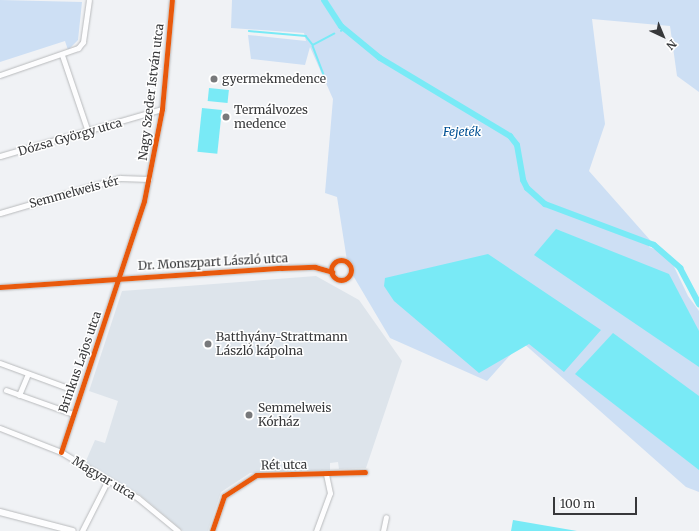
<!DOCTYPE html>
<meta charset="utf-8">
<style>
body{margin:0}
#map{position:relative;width:699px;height:531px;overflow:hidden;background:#f0f2f5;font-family:Merriweather,serif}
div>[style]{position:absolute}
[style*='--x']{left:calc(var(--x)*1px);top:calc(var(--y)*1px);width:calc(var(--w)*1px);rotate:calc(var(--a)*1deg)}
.built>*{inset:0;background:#dde4eb}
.green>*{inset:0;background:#cddff4}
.water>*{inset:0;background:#79eaf6;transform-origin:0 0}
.stream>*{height:1.5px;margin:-0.75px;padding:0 0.75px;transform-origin:0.75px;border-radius:0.75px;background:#79eaf6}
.canal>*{height:6px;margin:-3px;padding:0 3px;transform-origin:3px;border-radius:3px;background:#79eaf6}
.roads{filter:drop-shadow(0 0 1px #b8babc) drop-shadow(0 0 1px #b8babc)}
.minor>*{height:5px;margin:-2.5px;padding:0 2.5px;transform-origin:2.5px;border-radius:2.5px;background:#fdfdfe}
.minor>.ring{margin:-2.5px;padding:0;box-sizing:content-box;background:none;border:5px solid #fdfdfe;border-radius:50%}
.tertiary>*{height:6px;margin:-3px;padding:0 3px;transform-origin:3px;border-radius:3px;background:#fdfdfe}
.cycleway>*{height:5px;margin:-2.5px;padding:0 2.5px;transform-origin:2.5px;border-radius:2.5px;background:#e8590c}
.cycleway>.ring{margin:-2.5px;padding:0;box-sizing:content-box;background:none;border:5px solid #e8590c;border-radius:50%}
.dots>*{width:11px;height:11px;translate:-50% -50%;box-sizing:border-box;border:2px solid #fff;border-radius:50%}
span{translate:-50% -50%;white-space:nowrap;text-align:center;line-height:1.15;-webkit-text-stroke:3px #fff;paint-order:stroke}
.poi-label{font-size:12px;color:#37383a}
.left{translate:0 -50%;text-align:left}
.street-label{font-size:12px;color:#37383a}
.park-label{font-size:12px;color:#015194;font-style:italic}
.north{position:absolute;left:643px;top:16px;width:40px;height:40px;-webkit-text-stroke:3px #fff;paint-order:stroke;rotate:136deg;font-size:11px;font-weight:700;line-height:16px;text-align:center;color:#37383a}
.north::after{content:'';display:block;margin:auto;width:14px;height:18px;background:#37383a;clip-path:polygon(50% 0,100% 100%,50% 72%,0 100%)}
.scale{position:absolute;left:553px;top:497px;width:84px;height:18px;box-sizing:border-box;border:2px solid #37383a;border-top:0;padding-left:5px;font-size:12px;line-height:14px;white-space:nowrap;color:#37383a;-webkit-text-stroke:3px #fff;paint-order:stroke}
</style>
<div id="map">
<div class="built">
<i style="clip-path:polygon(316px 276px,359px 300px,402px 361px,366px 468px,339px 469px,338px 462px,330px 463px,330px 470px,250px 473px,221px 492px,208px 531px,183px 531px,139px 494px,85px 463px,95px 440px,105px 443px,118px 401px,89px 391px,122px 291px)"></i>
</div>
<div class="green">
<i style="clip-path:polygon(0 0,82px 2px,78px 40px,68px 50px,65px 41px,0 62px)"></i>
<i style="clip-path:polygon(232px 0,699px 0,699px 92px,677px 76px,670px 26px,592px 19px,605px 124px,589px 171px,650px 240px,649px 247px,668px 254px,688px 296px,699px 311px,699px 492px,686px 487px,522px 342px,487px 381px,390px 338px,348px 267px,337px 197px,325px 193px,333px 99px,310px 47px,305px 65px,251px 59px,248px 35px,306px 41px,304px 33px,231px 28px)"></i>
</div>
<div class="water">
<i style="left:209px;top:88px;width:20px;height:13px;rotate:6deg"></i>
<i style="left:202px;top:108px;width:20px;height:44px;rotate:6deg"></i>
<i style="clip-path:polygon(556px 229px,669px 274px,699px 331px,699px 367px,534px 255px)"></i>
<i style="clip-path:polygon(488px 254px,601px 330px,564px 372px,529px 344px,479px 373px,394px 301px,384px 286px,385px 278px)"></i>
<i style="clip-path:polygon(613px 333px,699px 396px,699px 470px,575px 374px)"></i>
<i style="clip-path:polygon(513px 520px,577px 531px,511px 531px)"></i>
</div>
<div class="stream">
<i style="--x:249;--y:31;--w:57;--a:5"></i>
<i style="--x:306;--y:36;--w:11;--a:52"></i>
<i style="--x:313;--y:45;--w:24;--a:-28"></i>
<i style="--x:341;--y:31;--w:4;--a:-27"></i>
<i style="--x:313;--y:46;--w:30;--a:69"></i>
</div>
<div class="canal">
<i style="--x:324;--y:0;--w:31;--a:57"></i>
<i style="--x:341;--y:26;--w:50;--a:39.4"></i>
<i style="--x:380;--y:58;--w:152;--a:31"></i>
<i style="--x:510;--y:136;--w:11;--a:52"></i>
<i style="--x:517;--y:145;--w:36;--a:80"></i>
<i style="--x:523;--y:180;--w:9;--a:63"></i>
<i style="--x:527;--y:188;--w:24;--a:42"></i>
<i style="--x:545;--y:204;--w:116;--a:20.6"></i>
<i style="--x:654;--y:245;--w:35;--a:41"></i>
<i style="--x:680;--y:268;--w:41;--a:62.2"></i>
</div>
<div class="roads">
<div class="minor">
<i style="--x:62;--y:55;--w:81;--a:71.3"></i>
<i style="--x:0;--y:75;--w:83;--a:-19.1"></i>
<i style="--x:78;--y:48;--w:8;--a:-50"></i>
<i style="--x:83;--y:42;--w:42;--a:-81.9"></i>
<i style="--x:0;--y:156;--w:169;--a:-16.2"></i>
<i style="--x:0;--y:213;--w:125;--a:-16.3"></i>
<i style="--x:120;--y:178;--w:29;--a:2"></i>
<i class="ring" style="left:331px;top:260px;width:15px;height:15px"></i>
<i style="--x:0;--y:287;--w:282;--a:-3.9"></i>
<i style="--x:281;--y:268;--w:34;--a:-2"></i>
<i style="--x:315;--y:267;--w:18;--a:16"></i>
<i style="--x:0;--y:363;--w:72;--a:20.2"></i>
<i style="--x:6;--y:390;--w:71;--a:19.7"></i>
<i style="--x:19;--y:395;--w:23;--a:-67"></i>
<i style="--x:0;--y:428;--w:66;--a:21.5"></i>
<i style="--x:61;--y:452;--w:90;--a:30.9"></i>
<i style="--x:138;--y:498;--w:52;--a:39.5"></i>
<i style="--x:61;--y:452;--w:264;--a:-71.7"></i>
<i style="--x:144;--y:201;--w:94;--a:-78.9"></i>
<i style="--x:162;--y:109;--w:109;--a:-84.8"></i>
<i style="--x:82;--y:531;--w:57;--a:-63"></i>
<i style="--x:212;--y:531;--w:37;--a:-71"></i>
<i style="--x:224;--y:496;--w:38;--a:-33"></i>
<i style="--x:256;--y:475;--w:109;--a:-1.6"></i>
<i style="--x:316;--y:531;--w:40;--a:-69.8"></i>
<i style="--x:330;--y:493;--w:19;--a:-102"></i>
<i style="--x:383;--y:531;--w:14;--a:-78"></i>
</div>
<div class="tertiary">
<i style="--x:0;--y:512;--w:75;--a:14.6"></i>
</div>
</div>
<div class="cycleway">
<i class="ring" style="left:331px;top:260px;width:15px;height:15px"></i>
<i style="--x:0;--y:287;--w:282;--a:-3.9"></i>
<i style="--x:281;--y:268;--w:34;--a:-2"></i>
<i style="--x:315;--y:267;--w:18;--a:16"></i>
<i style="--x:61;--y:452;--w:264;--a:-71.7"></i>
<i style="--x:144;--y:201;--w:94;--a:-78.9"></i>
<i style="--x:162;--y:109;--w:109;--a:-84.8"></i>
<i style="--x:212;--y:531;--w:37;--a:-71"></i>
<i style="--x:224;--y:496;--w:38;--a:-33"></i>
<i style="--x:256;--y:475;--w:109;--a:-1.6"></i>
</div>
<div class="dots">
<i style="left:214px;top:79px;background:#78797b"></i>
<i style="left:226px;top:117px;background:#78797b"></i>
<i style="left:208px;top:344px;background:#78797b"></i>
<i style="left:249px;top:415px;background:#78797b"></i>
</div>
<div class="poi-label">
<span class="left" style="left:222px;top:79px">gyermekmedence</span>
<span class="left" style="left:234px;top:117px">Termálvozes<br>medence</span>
<span class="left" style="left:216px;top:344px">Batthyány-Strattmann<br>László kápolna</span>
<span class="left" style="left:258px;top:415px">Semmelweis<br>Kórház</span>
</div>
<div class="street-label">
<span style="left:151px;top:92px;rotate:-83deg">Nagy Szeder István utca</span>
<span style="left:70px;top:137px;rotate:-16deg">Dózsa György utca</span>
<span style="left:74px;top:192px;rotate:-15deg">Semmelweis tér</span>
<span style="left:213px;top:262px;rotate:-3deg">Dr. Monszpart László utca</span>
<span style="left:80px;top:362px;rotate:-71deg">Brinkus Lajos utca</span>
<span style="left:284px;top:465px;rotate:-1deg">Rét utca</span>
<span style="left:104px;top:478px;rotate:31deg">Magyar utca</span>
</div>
<div class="park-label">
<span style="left:462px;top:132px">Fejeték</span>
</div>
<div class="north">N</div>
<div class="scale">100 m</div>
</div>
